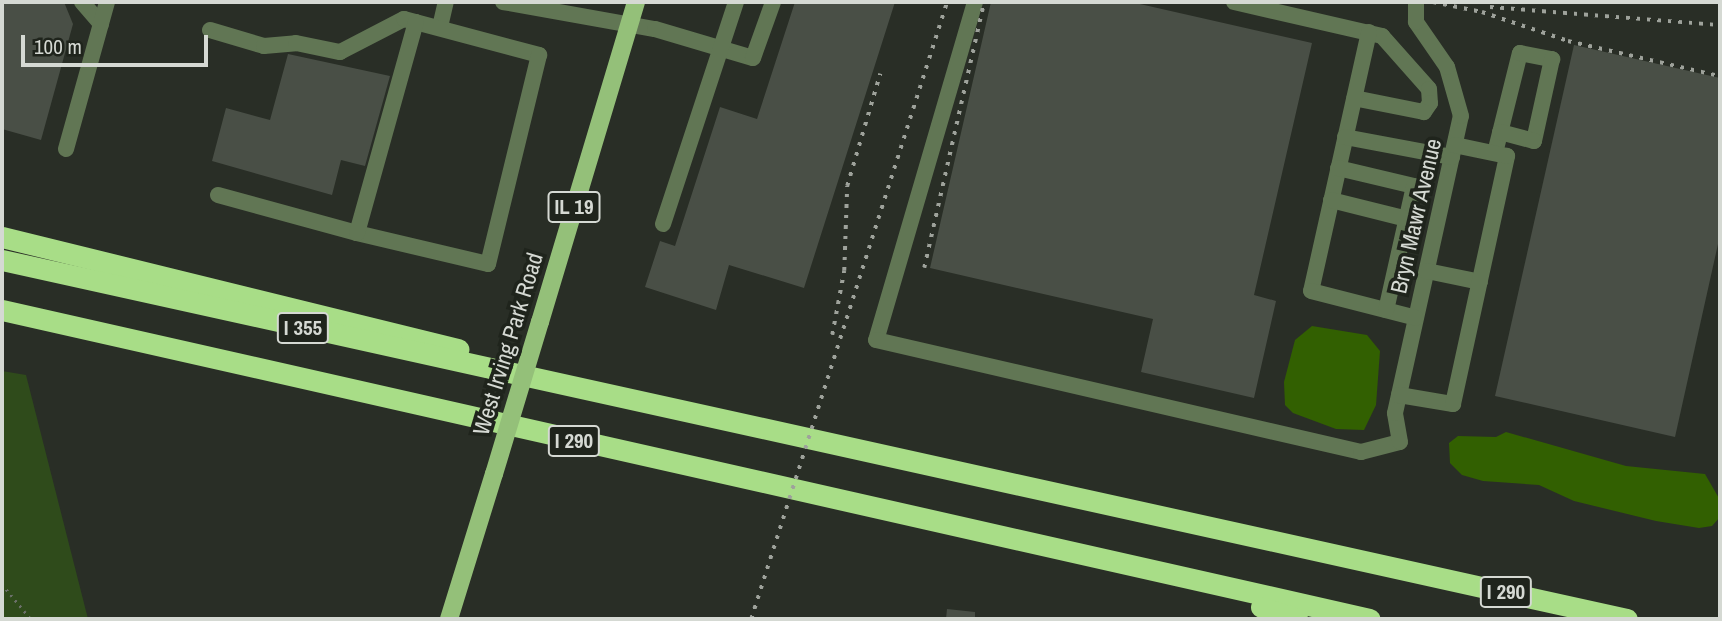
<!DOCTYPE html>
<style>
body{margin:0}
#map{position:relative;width:1722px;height:621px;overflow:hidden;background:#292e26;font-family:"Archivo Narrow",sans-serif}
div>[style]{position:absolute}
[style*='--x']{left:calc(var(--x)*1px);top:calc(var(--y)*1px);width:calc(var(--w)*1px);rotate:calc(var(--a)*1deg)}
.green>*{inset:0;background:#2f4b1b}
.water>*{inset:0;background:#326001}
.building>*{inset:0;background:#494f46}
.path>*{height:2.5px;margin-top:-1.25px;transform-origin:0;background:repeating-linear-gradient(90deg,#6b7069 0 2px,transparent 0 7px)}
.minor>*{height:16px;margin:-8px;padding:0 8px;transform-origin:8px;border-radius:8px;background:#617654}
.major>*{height:18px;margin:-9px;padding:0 9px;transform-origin:9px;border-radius:9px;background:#94c079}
.highway>*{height:21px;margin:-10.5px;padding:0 10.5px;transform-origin:10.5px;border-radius:10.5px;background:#a8dd87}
.rail>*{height:3.5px;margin-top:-1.75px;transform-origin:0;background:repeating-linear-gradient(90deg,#9ea29b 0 3.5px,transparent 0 10.5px)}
.major-bridge>*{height:18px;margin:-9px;padding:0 9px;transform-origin:9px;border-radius:9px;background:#94c079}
span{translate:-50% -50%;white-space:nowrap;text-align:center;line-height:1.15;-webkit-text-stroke:7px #1f241c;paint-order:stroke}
.shield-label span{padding:2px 5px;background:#1f241c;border:2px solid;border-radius:5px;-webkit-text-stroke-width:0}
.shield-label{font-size:21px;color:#d5d9d3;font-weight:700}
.street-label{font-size:23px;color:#d5d9d3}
.frame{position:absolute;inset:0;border:4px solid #d5d9d3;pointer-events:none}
.scale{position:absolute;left:21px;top:35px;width:187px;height:32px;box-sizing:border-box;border:4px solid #d5d9d3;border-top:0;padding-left:9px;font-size:21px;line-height:24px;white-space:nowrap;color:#d5d9d3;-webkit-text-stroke:5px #1f241c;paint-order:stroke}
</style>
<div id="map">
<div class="green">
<i style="clip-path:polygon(2px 371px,26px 375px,88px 619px,2px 619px)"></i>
</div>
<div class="water">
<i style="clip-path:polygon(1312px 326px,1367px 335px,1380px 351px,1376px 405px,1364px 430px,1336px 429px,1293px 413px,1285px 405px,1284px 382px,1295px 340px)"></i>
<i style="clip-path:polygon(1506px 432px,1626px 466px,1705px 474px,1720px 500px,1720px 517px,1712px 526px,1699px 528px,1656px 521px,1574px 501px,1539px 485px,1483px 481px,1462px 475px,1450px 463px,1449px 443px,1458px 436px,1496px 437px)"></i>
</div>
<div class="building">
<i style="clip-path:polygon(2px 2px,64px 2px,73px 24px,41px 140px,2px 129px)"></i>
<i style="clip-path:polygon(795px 2px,895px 2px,804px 288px,729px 265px,716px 310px,645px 287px,660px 241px,675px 246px,720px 107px,757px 119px)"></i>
<i style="clip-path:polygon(991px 2px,1131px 2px,1312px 43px,1254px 295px,1276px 301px,1254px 398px,1141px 372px,1153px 319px,930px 268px)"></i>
<i style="clip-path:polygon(1574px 45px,1720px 78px,1720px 235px,1675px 437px,1495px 396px)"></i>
<i style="clip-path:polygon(288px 54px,390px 76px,365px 166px,341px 160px,332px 195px,212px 161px,226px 108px,270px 120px)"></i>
<i style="clip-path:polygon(947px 609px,975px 612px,975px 619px,946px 619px)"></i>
</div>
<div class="path">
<i style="--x:2;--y:584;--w:45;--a:50.4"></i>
</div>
<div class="minor">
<i style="--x:82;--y:2;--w:29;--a:49"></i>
<i style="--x:503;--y:2;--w:154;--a:10.1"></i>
<i style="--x:655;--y:29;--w:102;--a:16.5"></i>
<i style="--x:753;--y:58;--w:59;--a:-70.3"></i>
<i style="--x:975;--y:2;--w:352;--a:106.3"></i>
<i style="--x:876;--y:340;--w:498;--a:13"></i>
<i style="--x:1361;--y:452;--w:40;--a:-14.4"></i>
<i style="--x:1400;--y:442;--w:29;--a:-100"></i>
<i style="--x:1395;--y:413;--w:304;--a:-77.5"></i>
<i style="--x:1461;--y:116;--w:51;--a:-105.9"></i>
<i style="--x:1447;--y:67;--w:55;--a:-124.6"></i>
<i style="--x:1416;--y:22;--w:20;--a:-90"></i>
<i style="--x:1234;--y:2;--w:152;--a:12.9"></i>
<i style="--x:1382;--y:36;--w:71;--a:48.4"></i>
<i style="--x:1429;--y:89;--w:14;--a:86"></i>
<i style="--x:1430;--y:103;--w:11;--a:124"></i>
<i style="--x:1424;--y:112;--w:71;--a:-168.7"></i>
<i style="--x:440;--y:27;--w:26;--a:-77"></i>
<i style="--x:210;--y:30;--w:56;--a:16.5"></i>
<i style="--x:264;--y:46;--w:32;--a:-5"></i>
<i style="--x:296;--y:43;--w:45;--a:11.6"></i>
<i style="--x:340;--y:52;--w:72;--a:-27.3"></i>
<i style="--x:404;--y:19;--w:140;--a:14.9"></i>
<i style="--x:539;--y:55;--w:215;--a:103.7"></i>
<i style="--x:488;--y:264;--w:135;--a:-166.7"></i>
<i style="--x:1369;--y:32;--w:265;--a:102.6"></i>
<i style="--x:1311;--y:291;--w:108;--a:14.4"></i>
<i style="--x:1345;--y:137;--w:109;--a:10.6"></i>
<i style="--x:66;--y:149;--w:153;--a:-74.4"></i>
<i style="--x:1495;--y:153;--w:103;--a:-76"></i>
<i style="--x:1520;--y:53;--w:33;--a:11"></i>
<i style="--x:1552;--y:59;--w:84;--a:102.4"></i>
<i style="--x:1534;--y:141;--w:35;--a:-165"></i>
<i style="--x:1338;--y:168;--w:78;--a:13.3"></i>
<i style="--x:1414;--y:186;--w:127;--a:102.7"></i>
<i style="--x:218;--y:195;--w:144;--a:15.3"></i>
<i style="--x:357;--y:233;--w:219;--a:-74.4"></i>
<i style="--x:1331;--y:200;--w:78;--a:14"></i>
<i style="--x:663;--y:224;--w:234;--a:-71.8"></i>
<i style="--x:1427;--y:271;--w:54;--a:11.7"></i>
<i style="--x:1399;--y:395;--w:55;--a:9.5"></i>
<i style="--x:1453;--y:404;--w:254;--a:-77.7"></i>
<i style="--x:1507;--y:156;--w:53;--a:-168.1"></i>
</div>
<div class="major">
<i style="--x:540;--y:322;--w:334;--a:-73.3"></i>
<i style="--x:449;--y:619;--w:152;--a:-72.8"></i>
</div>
<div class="highway">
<i style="--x:2;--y:237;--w:470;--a:13.8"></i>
<i style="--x:2;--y:260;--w:1664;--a:12.46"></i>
<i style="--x:2;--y:310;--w:1402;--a:12.73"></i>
<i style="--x:1261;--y:607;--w:38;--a:18"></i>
</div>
<div class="rail">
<i style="--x:1433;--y:2;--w:50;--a:11.5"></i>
<i style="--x:1482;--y:12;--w:91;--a:18.6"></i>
<i style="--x:1568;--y:41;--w:156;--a:13"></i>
<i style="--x:1490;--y:7;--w:231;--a:4.5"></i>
<i style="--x:924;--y:268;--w:273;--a:-77.3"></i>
<i style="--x:832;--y:335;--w:65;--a:-79.4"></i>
<i style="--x:844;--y:271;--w:85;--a:-88"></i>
<i style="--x:847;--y:186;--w:117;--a:-73.6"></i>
<i style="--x:751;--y:619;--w:647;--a:-72.38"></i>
</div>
<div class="major-bridge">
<i style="--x:494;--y:474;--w:159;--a:-73.2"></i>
</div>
<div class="shield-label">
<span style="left:574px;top:207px">IL 19</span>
<span style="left:303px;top:328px">I 355</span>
<span style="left:574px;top:441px">I 290</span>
<span style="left:1506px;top:592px">I 290</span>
</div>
<div class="street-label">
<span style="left:1416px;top:216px;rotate:-77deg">Bryn Mawr Avenue</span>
<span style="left:508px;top:344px;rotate:-73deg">West Irving Park Road</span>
</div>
<div class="frame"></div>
<div class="scale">100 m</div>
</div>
